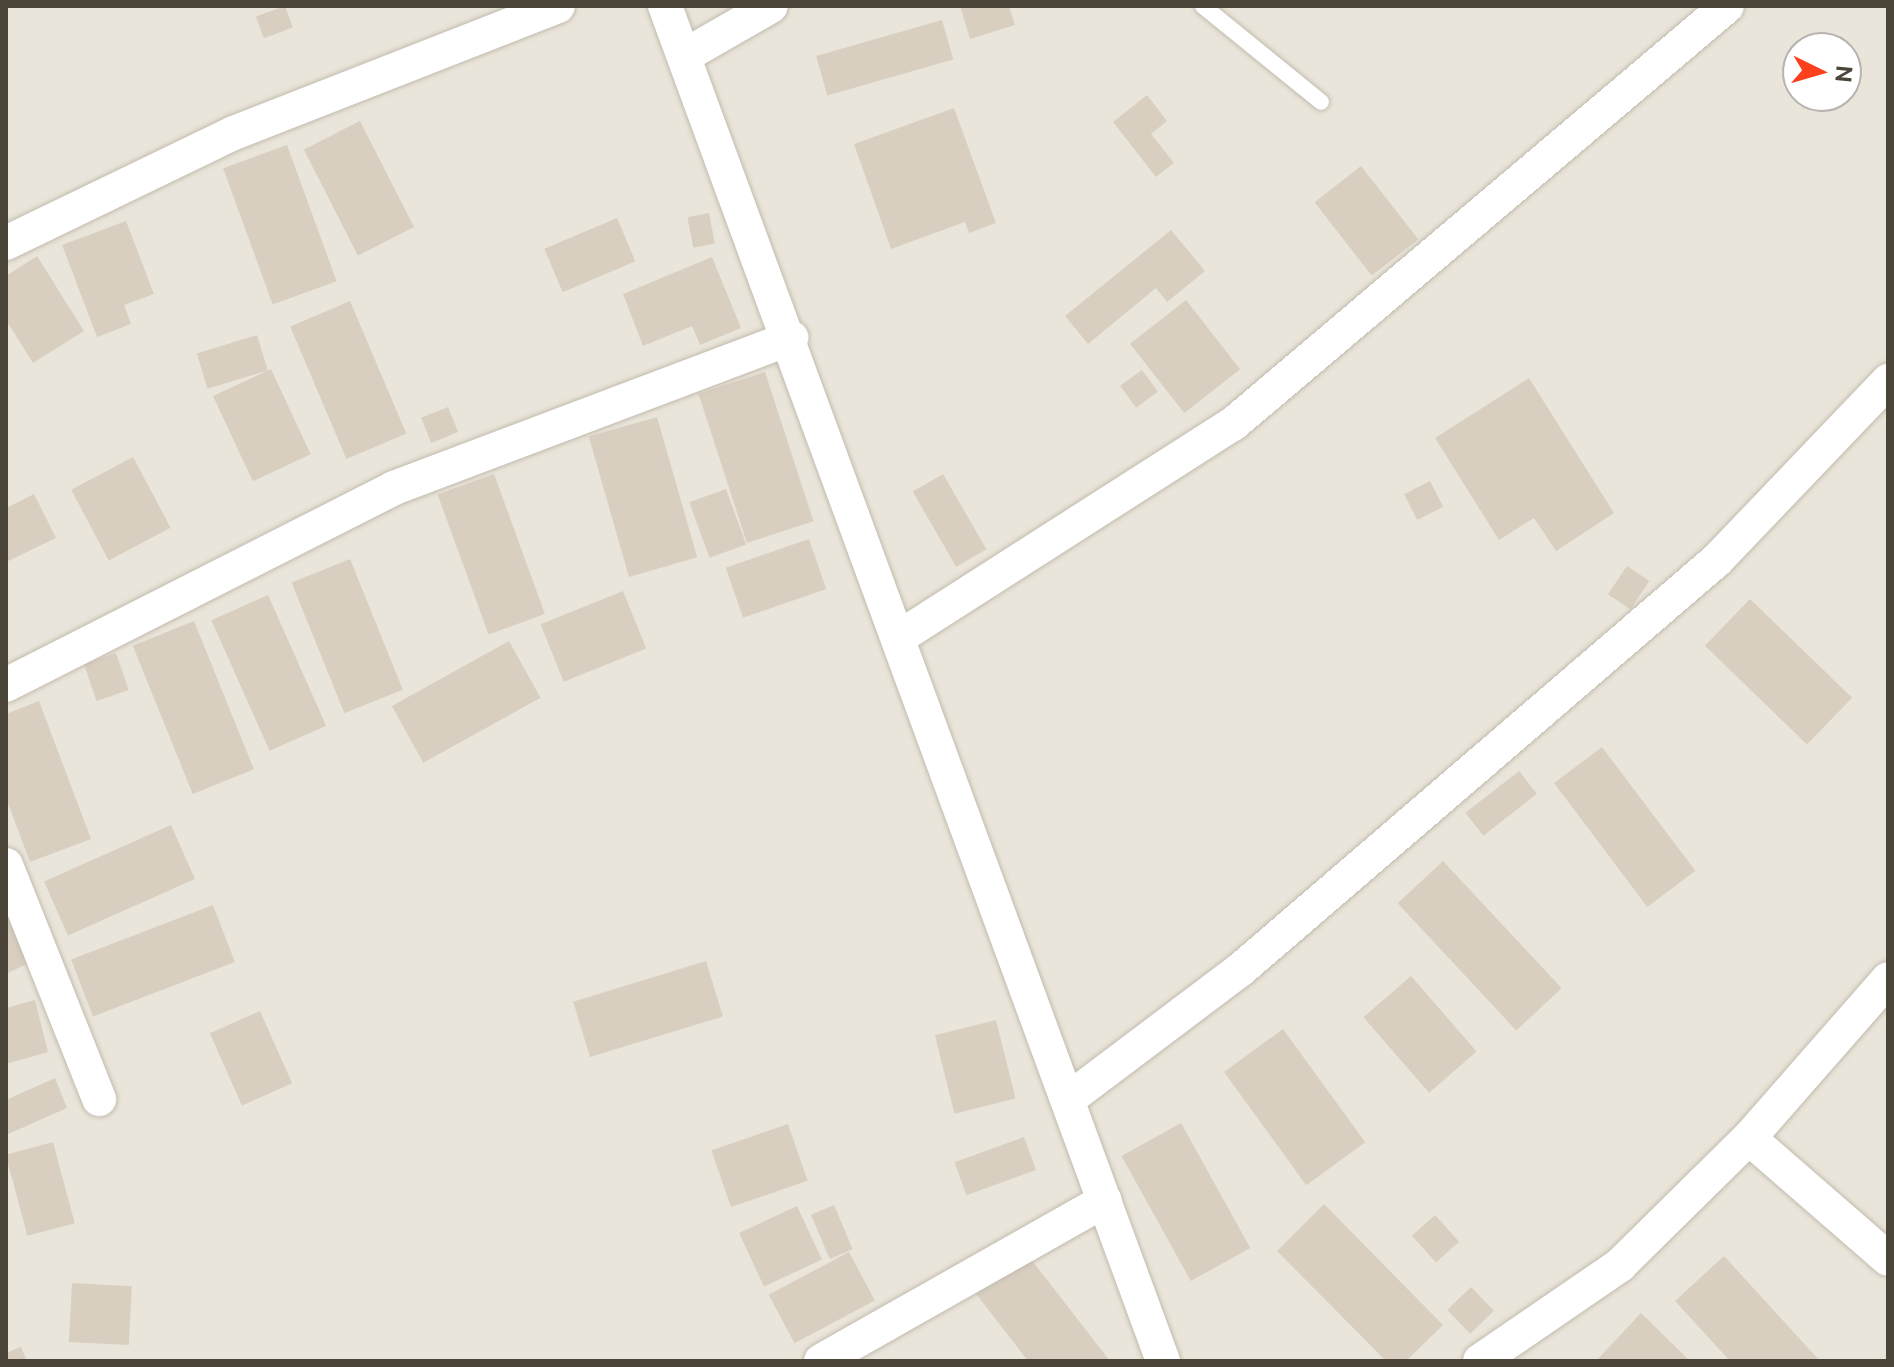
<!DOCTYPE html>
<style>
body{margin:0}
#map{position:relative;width:1894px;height:1367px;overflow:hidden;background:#f6f3ec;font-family:"Public Sans",sans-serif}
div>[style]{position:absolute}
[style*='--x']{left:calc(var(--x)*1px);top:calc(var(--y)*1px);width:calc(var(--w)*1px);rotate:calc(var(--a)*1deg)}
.residential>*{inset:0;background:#eae5da}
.building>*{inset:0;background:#d8cfc1;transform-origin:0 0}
.roads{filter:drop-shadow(0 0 2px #c2bbae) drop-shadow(0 0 2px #c2bbae)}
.lane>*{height:16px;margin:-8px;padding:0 8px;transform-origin:8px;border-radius:8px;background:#fff}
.street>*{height:34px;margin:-17px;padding:0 17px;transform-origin:17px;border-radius:17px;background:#fff}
span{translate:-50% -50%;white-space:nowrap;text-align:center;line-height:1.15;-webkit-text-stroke:6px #fff;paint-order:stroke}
.frame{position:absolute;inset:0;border:8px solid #4b4439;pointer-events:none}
.north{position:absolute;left:1782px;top:32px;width:80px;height:80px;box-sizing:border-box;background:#fff;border:2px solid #b7b4b0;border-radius:50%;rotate:95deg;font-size:22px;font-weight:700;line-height:32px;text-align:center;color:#4b4439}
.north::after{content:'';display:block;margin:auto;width:28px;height:36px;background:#fc3f1d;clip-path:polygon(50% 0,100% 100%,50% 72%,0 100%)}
</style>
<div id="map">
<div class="residential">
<i style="clip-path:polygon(evenodd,6px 6px,1888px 6px,1888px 1361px,6px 1361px,6px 6px,1798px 48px,1846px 48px,1846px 96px,1798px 96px,1798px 48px)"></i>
</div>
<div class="building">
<i style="left:285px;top:6px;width:23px;height:31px;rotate:70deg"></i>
<i style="clip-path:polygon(960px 6px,1009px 6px,1015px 25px,970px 39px)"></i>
<i style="left:942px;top:20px;width:41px;height:131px;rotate:74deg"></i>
<i style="clip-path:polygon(1147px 95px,1167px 121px,1151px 134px,1174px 163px,1156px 177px,1113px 122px)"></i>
<i style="clip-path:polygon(954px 108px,996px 223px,969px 233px,965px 222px,891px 249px,854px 144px)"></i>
<i style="left:360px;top:121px;width:119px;height:63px;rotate:63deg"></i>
<i style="left:287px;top:145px;width:145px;height:68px;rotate:70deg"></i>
<i style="left:1361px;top:166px;width:93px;height:59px;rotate:52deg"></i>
<i style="left:709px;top:213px;width:31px;height:22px;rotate:79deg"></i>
<i style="left:617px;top:218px;width:47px;height:79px;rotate:67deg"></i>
<i style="clip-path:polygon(126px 221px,154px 294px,124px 305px,131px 324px,97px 337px,62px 245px)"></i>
<i style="clip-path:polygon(1171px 230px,1205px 271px,1167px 302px,1156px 288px,1088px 344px,1065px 316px)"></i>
<i style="clip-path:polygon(37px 256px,84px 331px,33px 363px,6px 320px,6px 276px)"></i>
<i style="clip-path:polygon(712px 257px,741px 328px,700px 345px,692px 326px,643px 346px,623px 294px)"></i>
<i style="left:1186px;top:300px;width:88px;height:71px;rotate:52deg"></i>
<i style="left:350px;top:301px;width:144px;height:65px;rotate:67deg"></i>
<i style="left:257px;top:335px;width:37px;height:63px;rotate:73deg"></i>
<i style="left:271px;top:369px;width:94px;height:64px;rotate:65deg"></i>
<i style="left:1142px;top:370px;width:27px;height:27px;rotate:54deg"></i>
<i style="left:765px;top:372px;width:157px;height:70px;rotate:72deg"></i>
<i style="clip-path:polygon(1529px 378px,1614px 513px,1556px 551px,1534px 518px,1499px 540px,1435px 438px)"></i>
<i style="left:448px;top:407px;width:27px;height:29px;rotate:68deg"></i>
<i style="left:657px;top:417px;width:146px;height:71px;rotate:74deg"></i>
<i style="left:133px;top:457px;width:80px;height:70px;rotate:62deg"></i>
<i style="left:494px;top:474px;width:149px;height:60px;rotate:70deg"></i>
<i style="left:943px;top:474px;width:87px;height:35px;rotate:60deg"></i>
<i style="left:1430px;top:481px;width:29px;height:29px;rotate:63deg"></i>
<i style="left:726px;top:489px;width:59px;height:39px;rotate:70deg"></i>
<i style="clip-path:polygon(34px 494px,56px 538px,6px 562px,6px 508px)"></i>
<i style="left:809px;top:539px;width:53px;height:88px;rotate:71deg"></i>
<i style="left:350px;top:559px;width:141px;height:63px;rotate:68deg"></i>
<i style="left:1627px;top:566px;width:27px;height:34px;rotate:34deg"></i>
<i style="left:623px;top:591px;width:62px;height:89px;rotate:68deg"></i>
<i style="left:268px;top:595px;width:143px;height:62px;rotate:66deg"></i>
<i style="left:1750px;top:599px;width:142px;height:65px;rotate:44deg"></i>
<i style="left:194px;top:621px;width:160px;height:66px;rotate:68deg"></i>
<i style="left:509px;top:641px;width:65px;height:134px;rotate:61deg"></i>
<i style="left:116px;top:653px;width:39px;height:34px;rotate:71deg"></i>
<i style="clip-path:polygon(39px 701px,91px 839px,30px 862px,6px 798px,6px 714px)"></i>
<i style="left:1602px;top:747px;width:155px;height:60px;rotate:53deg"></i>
<i style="left:1519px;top:771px;width:29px;height:68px;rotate:52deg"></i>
<i style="left:171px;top:825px;width:59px;height:139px;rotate:66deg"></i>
<i style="left:1443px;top:861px;width:174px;height:62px;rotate:47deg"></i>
<i style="clip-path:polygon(6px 905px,33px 961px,6px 974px)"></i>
<i style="left:213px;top:905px;width:61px;height:152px;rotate:69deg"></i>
<i style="left:706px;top:961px;width:58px;height:139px;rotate:73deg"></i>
<i style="left:1411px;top:976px;width:100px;height:63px;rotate:49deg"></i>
<i style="clip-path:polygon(35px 1000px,48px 1052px,6px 1064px,6px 1008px)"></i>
<i style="left:260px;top:1011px;width:79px;height:55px;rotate:66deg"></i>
<i style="left:996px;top:1020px;width:81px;height:63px;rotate:76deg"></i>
<i style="left:1283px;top:1029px;width:140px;height:73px;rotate:54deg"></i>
<i style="clip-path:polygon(55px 1078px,67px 1108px,6px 1135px,6px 1100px)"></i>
<i style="left:1181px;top:1123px;width:143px;height:68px;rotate:61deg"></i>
<i style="left:788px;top:1124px;width:60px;height:81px;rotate:71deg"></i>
<i style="left:1024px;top:1137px;width:35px;height:74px;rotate:70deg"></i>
<i style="left:53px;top:1142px;width:84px;height:49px;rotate:75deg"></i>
<i style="clip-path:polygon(1324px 1204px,1443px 1325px,1406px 1361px,1386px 1361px,1277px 1251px)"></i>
<i style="left:834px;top:1205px;width:48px;height:25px;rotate:67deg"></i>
<i style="left:797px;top:1206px;width:59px;height:64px;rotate:65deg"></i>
<i style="left:1435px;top:1215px;width:36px;height:31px;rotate:48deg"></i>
<i style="left:849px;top:1252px;width:55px;height:91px;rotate:62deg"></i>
<i style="clip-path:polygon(1027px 1254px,1110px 1361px,1028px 1361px,976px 1294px)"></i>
<i style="clip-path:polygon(1724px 1256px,1820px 1361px,1730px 1361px,1675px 1301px)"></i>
<i style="left:72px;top:1283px;width:60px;height:59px;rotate:3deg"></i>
<i style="left:1471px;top:1287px;width:33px;height:33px;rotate:46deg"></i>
<i style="clip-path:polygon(1641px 1313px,1690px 1361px,1596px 1361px)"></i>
<i style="clip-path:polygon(21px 1347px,27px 1361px,6px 1361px,6px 1353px)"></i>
</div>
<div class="roads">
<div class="lane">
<i style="--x:1203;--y:6;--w:152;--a:39.1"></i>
</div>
<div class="street">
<i style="--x:665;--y:6;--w:1444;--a:69.82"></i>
<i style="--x:684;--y:56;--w:100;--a:-29.9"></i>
<i style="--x:6;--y:243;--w:253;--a:-25.8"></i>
<i style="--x:234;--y:133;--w:348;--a:-21.4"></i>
<i style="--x:901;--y:636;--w:394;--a:-32.6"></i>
<i style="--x:1233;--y:424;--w:647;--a:-40.24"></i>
<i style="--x:6;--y:685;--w:435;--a:-26.9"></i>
<i style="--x:394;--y:488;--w:425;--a:-20.7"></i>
<i style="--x:6;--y:865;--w:252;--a:68.3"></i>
<i style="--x:1070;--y:1098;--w:213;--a:-37"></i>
<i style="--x:1240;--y:970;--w:629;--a:-40.68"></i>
<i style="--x:1717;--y:560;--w:248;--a:-46.3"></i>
<i style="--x:1749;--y:1138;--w:184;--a:41"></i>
<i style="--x:821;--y:1361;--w:326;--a:-29.5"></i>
<i style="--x:1480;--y:1361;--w:170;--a:-34.4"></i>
<i style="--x:1620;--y:1265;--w:181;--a:-44.6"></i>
<i style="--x:1749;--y:1138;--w:211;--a:-48.8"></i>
</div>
</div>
<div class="frame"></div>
<div class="north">N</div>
</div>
